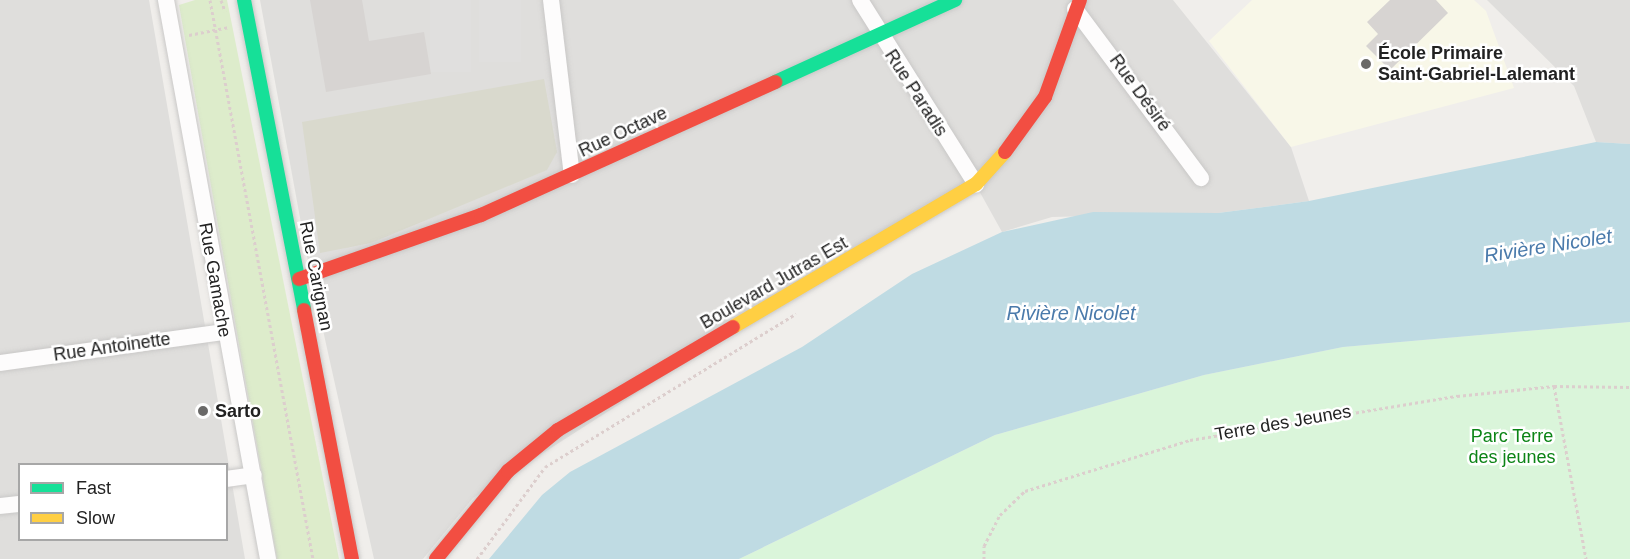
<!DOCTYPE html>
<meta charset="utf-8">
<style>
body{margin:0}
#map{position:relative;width:1630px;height:559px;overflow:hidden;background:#f0eeeb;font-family:Helvetica,sans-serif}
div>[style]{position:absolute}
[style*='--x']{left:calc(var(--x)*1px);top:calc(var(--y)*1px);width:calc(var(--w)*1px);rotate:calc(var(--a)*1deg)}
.residential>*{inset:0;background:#dfdedc}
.education>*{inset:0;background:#f8f7e8}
.construction>*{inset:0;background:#d9d9cd}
.grass>*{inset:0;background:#ddeccb}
.park>*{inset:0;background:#daf5da}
.parking>*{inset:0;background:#e0dfde;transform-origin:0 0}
.water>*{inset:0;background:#bfdbe3}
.building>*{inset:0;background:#d7d4d2}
.path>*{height:3px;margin-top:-1.5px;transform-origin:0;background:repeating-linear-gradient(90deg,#dccecd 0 3px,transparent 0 6px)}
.roads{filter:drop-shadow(0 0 2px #c9c8c7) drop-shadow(0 0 2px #c9c8c7)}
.street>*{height:16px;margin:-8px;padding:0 8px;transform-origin:8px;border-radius:8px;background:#fdfcfc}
.fast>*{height:14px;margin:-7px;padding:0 7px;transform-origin:7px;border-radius:7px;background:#16e098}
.slow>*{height:14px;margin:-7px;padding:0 7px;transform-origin:7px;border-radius:7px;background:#ffcf43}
.jam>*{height:14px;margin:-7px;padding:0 7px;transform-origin:7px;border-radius:7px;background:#f24e42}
.dots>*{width:16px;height:16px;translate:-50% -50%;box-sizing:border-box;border:3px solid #fff;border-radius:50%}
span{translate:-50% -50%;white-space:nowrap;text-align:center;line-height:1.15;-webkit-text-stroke:5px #fff;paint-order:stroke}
.poi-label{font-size:18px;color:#222;font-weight:700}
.left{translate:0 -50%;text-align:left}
.street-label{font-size:18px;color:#222}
.park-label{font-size:18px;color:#0c8416}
.water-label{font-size:20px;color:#4a7aab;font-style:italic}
.legend{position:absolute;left:18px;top:463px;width:210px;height:78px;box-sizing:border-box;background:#fff;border:2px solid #a7a7a7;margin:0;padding:8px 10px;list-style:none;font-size:18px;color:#222}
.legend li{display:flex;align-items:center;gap:12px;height:30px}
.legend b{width:30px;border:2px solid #a7a7a7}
</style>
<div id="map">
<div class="residential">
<i style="clip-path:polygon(evenodd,0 0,149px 0,245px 559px,0 559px,0 0,20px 464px,226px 464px,226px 540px,20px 540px,20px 464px)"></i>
<i style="clip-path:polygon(260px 0,1173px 0,1291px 147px,1309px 201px,1218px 213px,1052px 217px,1002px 232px,972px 178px,473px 498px,423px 559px,374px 559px,310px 272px)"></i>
<i style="clip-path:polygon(1487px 0,1630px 0,1630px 144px,1596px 142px,1574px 86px)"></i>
</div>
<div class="education">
<i style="clip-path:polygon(1252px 0,1474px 0,1486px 11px,1514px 88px,1291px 147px,1209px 41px)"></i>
</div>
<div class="construction">
<i style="clip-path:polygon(544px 79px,557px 152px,547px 170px,371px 243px,320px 253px,302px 122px)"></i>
</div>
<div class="grass">
<i style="clip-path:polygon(195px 0,227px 0,339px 559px,277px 559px,179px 5px)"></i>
</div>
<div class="park">
<i style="clip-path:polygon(1630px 322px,1630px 559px,739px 559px,995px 435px,1204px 375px,1343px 347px)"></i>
</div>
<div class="parking">
<i style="left:430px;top:0;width:41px;height:72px"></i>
<i style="left:479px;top:0;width:42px;height:62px"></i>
</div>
<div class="water">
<i style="clip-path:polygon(1596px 142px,1630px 144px,1630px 322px,1343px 347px,1204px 375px,995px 435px,739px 559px,489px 559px,542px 495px,570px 472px,802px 347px,912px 274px,1002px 232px,1093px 212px,1218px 213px,1309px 201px)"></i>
</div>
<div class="building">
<i style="clip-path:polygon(310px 0,362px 0,369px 41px,424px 32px,431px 74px,326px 92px)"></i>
<i style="clip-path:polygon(1390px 0,1436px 0,1448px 13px,1390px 70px,1366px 46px,1378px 34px,1367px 22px)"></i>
</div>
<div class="path">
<i style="--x:210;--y:0;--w:568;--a:79.56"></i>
<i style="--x:221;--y:0;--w:12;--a:70"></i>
<i style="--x:189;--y:35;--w:41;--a:-11.3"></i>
<i style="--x:1554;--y:386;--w:176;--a:79.5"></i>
<i style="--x:477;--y:559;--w:114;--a:-53.5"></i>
<i style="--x:545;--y:467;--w:294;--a:-31.4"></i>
<i style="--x:984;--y:559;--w:13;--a:-90"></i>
<i style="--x:984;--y:546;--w:35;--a:-63"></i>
<i style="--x:1000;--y:515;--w:35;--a:-44"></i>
<i style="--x:1025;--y:491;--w:173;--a:-17.2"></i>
<i style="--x:1190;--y:440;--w:271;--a:-9.4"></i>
<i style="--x:1457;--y:396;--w:98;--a:-5.9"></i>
<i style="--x:1554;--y:386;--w:76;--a:0.8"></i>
</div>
<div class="roads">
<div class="street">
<i style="--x:166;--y:0;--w:568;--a:79.66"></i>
<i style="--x:551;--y:0;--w:176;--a:83.2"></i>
<i style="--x:860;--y:0;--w:218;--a:57.8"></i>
<i style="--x:1075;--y:9;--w:211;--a:53.3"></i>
<i style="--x:0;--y:363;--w:226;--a:-7.9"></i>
<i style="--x:226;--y:479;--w:28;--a:-8"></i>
<i style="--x:0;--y:506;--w:20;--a:-6"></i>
</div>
<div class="fast">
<i style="--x:244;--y:0;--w:316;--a:79"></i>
<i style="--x:775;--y:82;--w:198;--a:-24.5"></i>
</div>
<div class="slow">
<i style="--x:733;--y:327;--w:282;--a:-30.5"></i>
<i style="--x:976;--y:184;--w:43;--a:-47.8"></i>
</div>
<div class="jam">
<i style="--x:1005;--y:152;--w:68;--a:-54"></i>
<i style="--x:1045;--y:97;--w:103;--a:-70.2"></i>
<i style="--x:299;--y:279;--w:193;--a:-19.4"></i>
<i style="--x:481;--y:215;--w:323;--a:-24.3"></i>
<i style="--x:304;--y:310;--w:254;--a:79.1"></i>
<i style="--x:436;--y:559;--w:114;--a:-50.7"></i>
<i style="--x:508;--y:471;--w:65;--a:-39.4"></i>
<i style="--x:558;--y:430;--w:203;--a:-30.5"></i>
</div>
</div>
<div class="dots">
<i style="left:1366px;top:64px;background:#6a6968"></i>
<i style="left:203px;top:411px;background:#6a6968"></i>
</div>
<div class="poi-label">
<span class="left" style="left:1378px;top:64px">École Primaire<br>Saint-Gabriel-Lalemant</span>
<span class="left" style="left:215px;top:411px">Sarto</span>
</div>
<div class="street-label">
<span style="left:916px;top:93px;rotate:57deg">Rue Paradis</span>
<span style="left:1140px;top:93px;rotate:54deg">Rue Désiré</span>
<span style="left:623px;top:132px;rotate:-25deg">Rue Octave</span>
<span style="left:316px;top:276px;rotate:79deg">Rue Carignan</span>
<span style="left:215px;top:280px;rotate:80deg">Rue Gamache</span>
<span style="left:774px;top:283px;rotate:-30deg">Boulevard Jutras Est</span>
<span style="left:112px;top:347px;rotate:-8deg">Rue Antoinette</span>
<span style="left:1283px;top:423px;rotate:-10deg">Terre des Jeunes</span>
</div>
<div class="park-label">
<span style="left:1512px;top:447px">Parc Terre<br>des jeunes</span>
</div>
<div class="water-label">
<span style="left:1548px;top:246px;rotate:-9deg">Rivière Nicolet</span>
<span style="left:1071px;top:313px">Rivière Nicolet</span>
</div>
<ul class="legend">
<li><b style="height:8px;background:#16e098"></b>Fast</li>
<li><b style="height:8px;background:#ffcf43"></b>Slow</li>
</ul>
</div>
